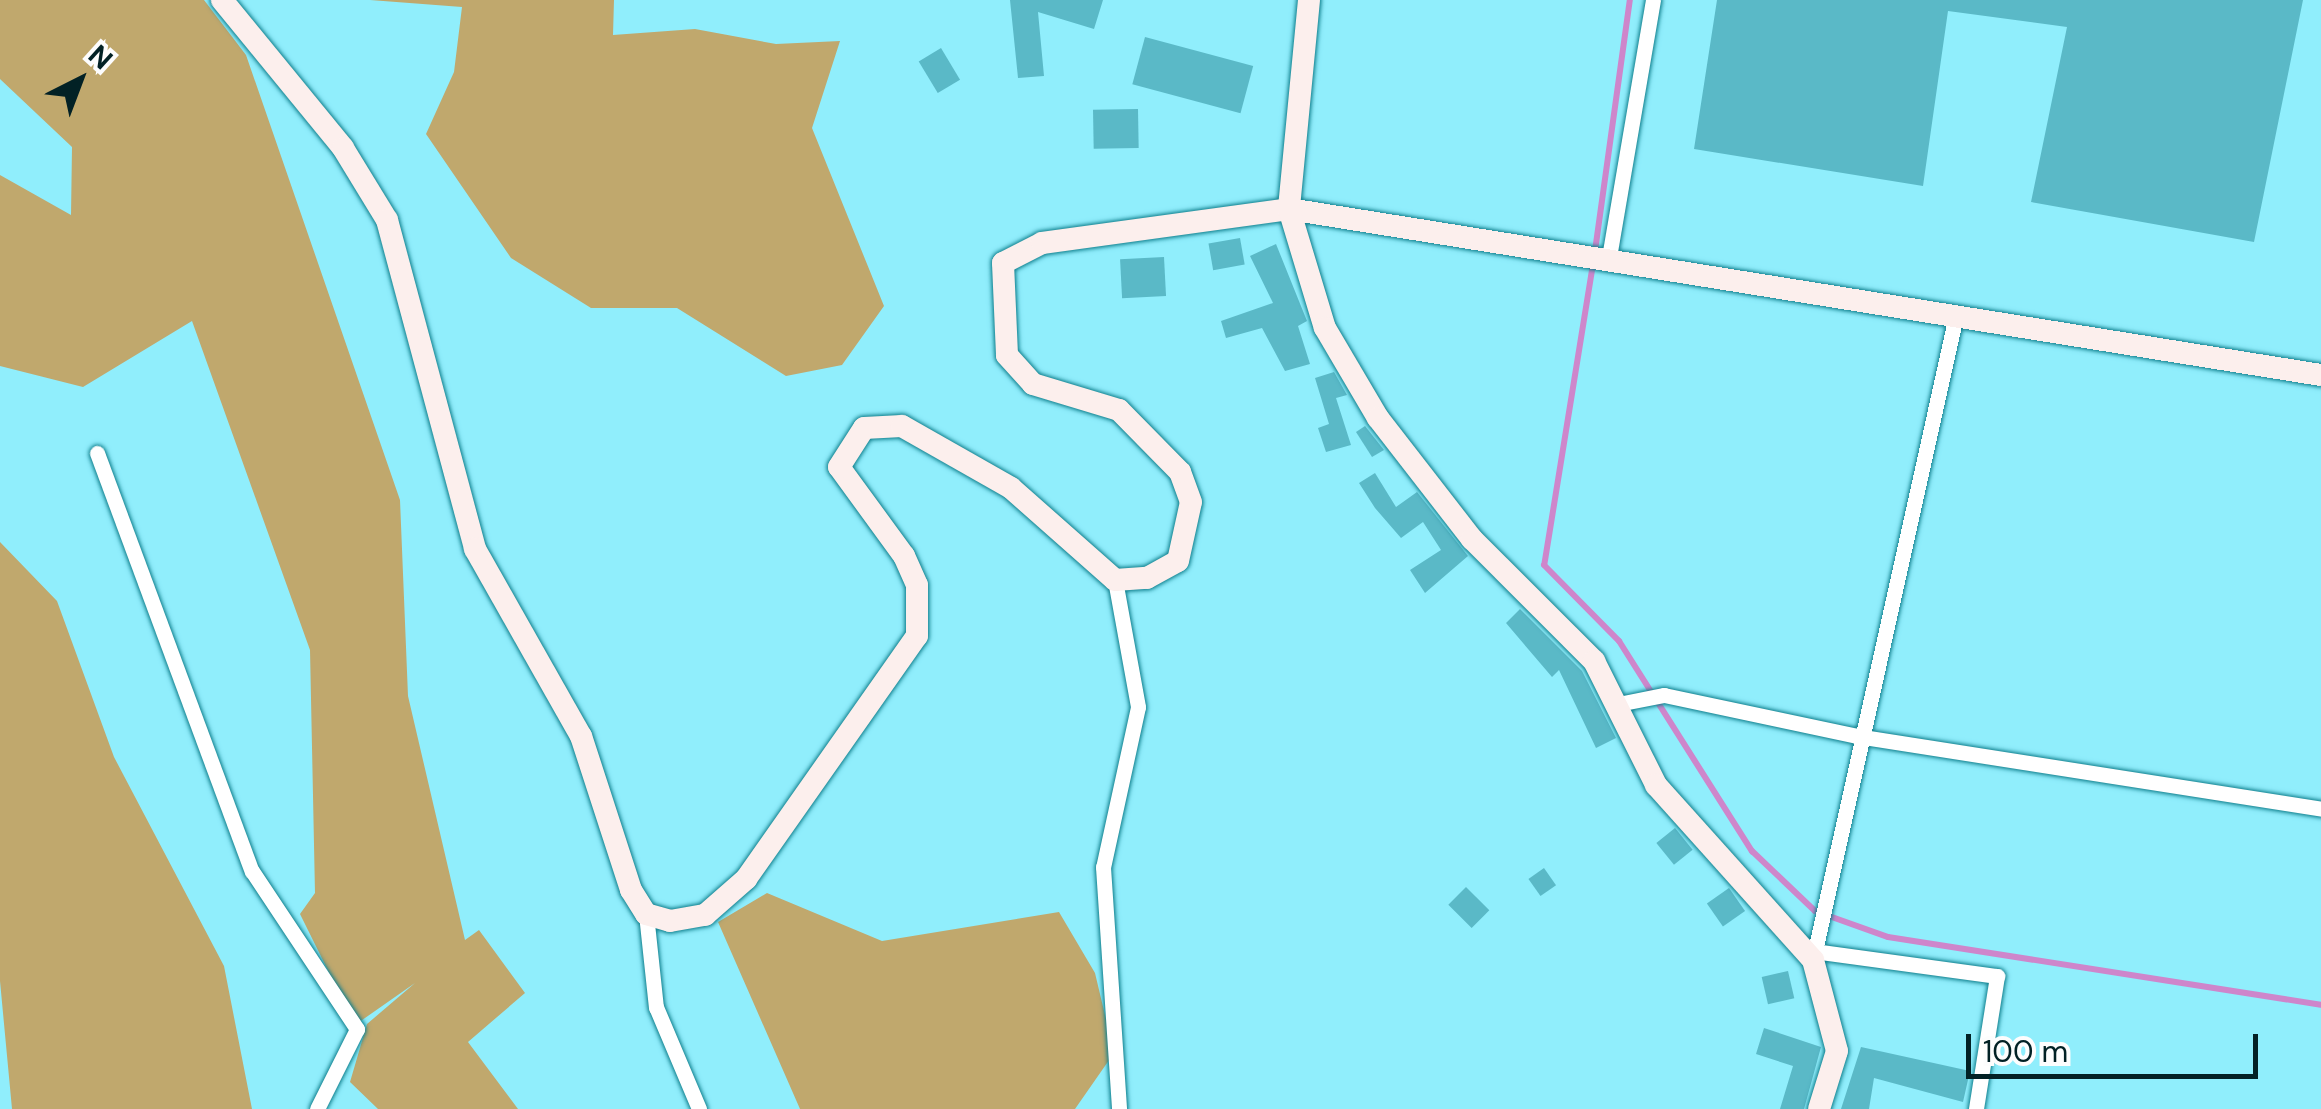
<!DOCTYPE html>
<style>
body{margin:0}
#map{position:relative;width:2321px;height:1109px;overflow:hidden;background:#90eefc;font-family:"DM Sans",sans-serif}
div>[style]{position:absolute}
[style*='--x']{left:calc(var(--x)*1px);top:calc(var(--y)*1px);width:calc(var(--w)*1px);rotate:calc(var(--a)*1deg)}
.green>*{inset:0;background:#c0a86d}
.stream>*{height:6px;margin:-3px;padding:0 3px;transform-origin:3px;border-radius:3px;background:#ce86cb}
.building>*{inset:0;background:#5ab9c7;transform-origin:0 0}
.roads{filter:drop-shadow(0 0 2px #0f7f8d) drop-shadow(0 0 2px #0f7f8d)}
.street>*{height:15px;margin:-7.5px;padding:0 7.5px;transform-origin:7.5px;border-radius:7.5px;background:#fff}
.secondary>*{height:22px;margin:-11px;padding:0 11px;transform-origin:11px;border-radius:11px;background:#fcefed}
span{translate:-50% -50%;white-space:nowrap;text-align:center;line-height:1.15;-webkit-text-stroke:10px #fdfdfd;paint-order:stroke}
.north{position:absolute;left:30px;top:30px;width:100px;height:100px;-webkit-text-stroke:8px #fdfdfd;paint-order:stroke;rotate:42deg;font-size:28px;font-weight:700;line-height:40px;text-align:center;color:#022125}
.north::after{content:'';display:block;margin:auto;width:35px;height:45px;background:#022125;clip-path:polygon(50% 0,100% 100%,50% 72%,0 100%)}
.scale{position:absolute;left:1966px;top:1034px;width:292px;height:45px;box-sizing:border-box;border:5px solid #022125;border-top:0;padding-left:12px;font-size:30px;line-height:35px;white-space:nowrap;color:#022125;-webkit-text-stroke:8px #fdfdfd;paint-order:stroke}
</style>
<div id="map">
<div class="green">
<i style="clip-path:polygon(0 0,204px 0,246px 55px,400px 500px,408px 696px,465px 940px,479px 930px,525px 993px,468px 1042px,518px 1109px,378px 1109px,350px 1082px,367px 1024px,415px 983px,355px 1025px,300px 914px,315px 893px,310px 650px,192px 321px,83px 387px,0 366px,0 175px,71px 215px,72px 147px,0 79px)"></i>
<i style="clip-path:polygon(370px 0,614px 0,613px 35px,695px 29px,776px 44px,840px 41px,812px 128px,884px 306px,842px 365px,786px 376px,677px 308px,591px 308px,511px 258px,426px 134px,454px 72px,462px 7px)"></i>
<i style="clip-path:polygon(0 542px,57px 601px,114px 757px,224px 966px,252px 1109px,12px 1109px,0 981px)"></i>
<i style="clip-path:polygon(767px 893px,882px 941px,1059px 912px,1095px 973px,1114px 1053px,1075px 1109px,800px 1109px,718px 922px)"></i>
</div>
<div class="stream">
<i style="--x:1595;--y:251;--w:253;--a:-82.1"></i>
<i style="--x:1593;--y:264;--w:305;--a:99.2"></i>
<i style="--x:1544;--y:565;--w:107;--a:45.4"></i>
<i style="--x:1619;--y:641;--w:249;--a:57.7"></i>
<i style="--x:1752;--y:851;--w:87;--a:43.6"></i>
<i style="--x:1815;--y:911;--w:77;--a:19.6"></i>
<i style="--x:1888;--y:937;--w:438;--a:8.9"></i>
</div>
<div class="building">
<i style="clip-path:polygon(1010px 0,1103px 0,1094px 29px,1038px 12px,1044px 76px,1018px 78px)"></i>
<i style="clip-path:polygon(1717px 0,2303px 0,2254px 242px,2031px 202px,2067px 27px,1948px 11px,1923px 186px,1694px 149px)"></i>
<i style="left:1145px;top:37px;width:112px;height:49px;rotate:15deg"></i>
<i style="left:941px;top:48px;width:37px;height:26px;rotate:59deg"></i>
<i style="left:1138px;top:109px;width:39px;height:45px;rotate:89deg"></i>
<i style="left:1240px;top:238px;width:27px;height:32px;rotate:80deg"></i>
<i style="clip-path:polygon(1276px 244px,1307px 321px,1298px 326px,1310px 364px,1285px 371px,1262px 328px,1226px 338px,1221px 321px,1273px 303px,1250px 256px)"></i>
<i style="left:1164px;top:257px;width:39px;height:44px;rotate:87deg"></i>
<i style="clip-path:polygon(1334px 372px,1347px 395px,1336px 398px,1351px 445px,1326px 452px,1318px 428px,1329px 424px,1315px 378px)"></i>
<i style="clip-path:polygon(1365px 426px,1384px 450px,1372px 457px,1356px 432px)"></i>
<i style="clip-path:polygon(1375px 473px,1396px 507px,1417px 492px,1468px 556px,1425px 593px,1410px 570px,1441px 550px,1423px 522px,1401px 538px,1375px 508px,1359px 483px)"></i>
<i style="clip-path:polygon(1520px 609px,1582px 671px,1616px 738px,1596px 748px,1559px 670px,1552px 677px,1506px 623px)"></i>
<i style="left:1675px;top:828px;width:28px;height:24px;rotate:51deg"></i>
<i style="left:1544px;top:868px;width:21px;height:19px;rotate:55deg"></i>
<i style="left:1466px;top:887px;width:33px;height:25px;rotate:45deg"></i>
<i style="left:1729px;top:888px;width:28px;height:27px;rotate:55deg"></i>
<i style="left:1788px;top:971px;width:28px;height:27px;rotate:77deg"></i>
<i style="clip-path:polygon(1764px 1028px,1821px 1047px,1804px 1109px,1780px 1109px,1793px 1066px,1756px 1054px)"></i>
<i style="clip-path:polygon(1861px 1047px,1970px 1071px,1963px 1102px,1874px 1078px,1869px 1109px,1841px 1109px)"></i>
</div>
<div class="roads">
<div class="street">
<i style="--x:1608;--y:263;--w:267;--a:-80.3"></i>
<i style="--x:97;--y:453;--w:446;--a:69.7"></i>
<i style="--x:252;--y:871;--w:190;--a:56.4"></i>
<i style="--x:357;--y:1029;--w:89;--a:116.6"></i>
<i style="--x:1115;--y:580;--w:129;--a:79.7"></i>
<i style="--x:1138;--y:707;--w:164;--a:102.3"></i>
<i style="--x:1103;--y:867;--w:243;--a:86.2"></i>
<i style="--x:1618;--y:704;--w:47;--a:-11.1"></i>
<i style="--x:1664;--y:695;--w:197;--a:12"></i>
<i style="--x:1857;--y:736;--w:470;--a:8.9"></i>
<i style="--x:646;--y:914;--w:94;--a:83.9"></i>
<i style="--x:656;--y:1007;--w:111;--a:67.1"></i>
<i style="--x:1821;--y:952;--w:178;--a:7.8"></i>
<i style="--x:1997;--y:976;--w:135;--a:99"></i>
<i style="--x:1813;--y:960;--w:656;--a:-77.49"></i>
</div>
<div class="secondary">
<i style="--x:222;--y:0;--w:191;--a:50.7"></i>
<i style="--x:343;--y:148;--w:84;--a:58.6"></i>
<i style="--x:387;--y:220;--w:341;--a:75"></i>
<i style="--x:475;--y:549;--w:215;--a:60.5"></i>
<i style="--x:581;--y:736;--w:162;--a:72"></i>
<i style="--x:631;--y:890;--w:28;--a:58"></i>
<i style="--x:646;--y:914;--w:25;--a:16"></i>
<i style="--x:670;--y:921;--w:36;--a:-10"></i>
<i style="--x:705;--y:915;--w:55;--a:-41.3"></i>
<i style="--x:746;--y:879;--w:297;--a:-54.9"></i>
<i style="--x:917;--y:636;--w:51;--a:-90"></i>
<i style="--x:917;--y:585;--w:32;--a:-114"></i>
<i style="--x:904;--y:556;--w:110;--a:-126.1"></i>
<i style="--x:839;--y:467;--w:46;--a:-57.3"></i>
<i style="--x:864;--y:428;--w:38;--a:-3"></i>
<i style="--x:902;--y:426;--w:125;--a:29.6"></i>
<i style="--x:1011;--y:488;--w:139;--a:41.5"></i>
<i style="--x:1115;--y:580;--w:32;--a:-4"></i>
<i style="--x:1147;--y:578;--w:35;--a:-29"></i>
<i style="--x:1178;--y:561;--w:60;--a:-77.6"></i>
<i style="--x:1191;--y:502;--w:32;--a:-110"></i>
<i style="--x:1180;--y:472;--w:87;--a:-134.5"></i>
<i style="--x:1119;--y:410;--w:90;--a:-163.2"></i>
<i style="--x:1033;--y:384;--w:39;--a:-132"></i>
<i style="--x:1007;--y:355;--w:92;--a:-92.5"></i>
<i style="--x:1003;--y:263;--w:44;--a:-27.1"></i>
<i style="--x:1042;--y:243;--w:249;--a:-7.8"></i>
<i style="--x:1289;--y:209;--w:1045;--a:9.14"></i>
<i style="--x:1309;--y:0;--w:210;--a:95.5"></i>
<i style="--x:1289;--y:209;--w:124;--a:73.2"></i>
<i style="--x:1325;--y:328;--w:104;--a:59.5"></i>
<i style="--x:1378;--y:418;--w:153;--a:52.2"></i>
<i style="--x:1472;--y:539;--w:173;--a:45"></i>
<i style="--x:1594;--y:661;--w:139;--a:63.4"></i>
<i style="--x:1656;--y:785;--w:235;--a:48.1"></i>
<i style="--x:1813;--y:960;--w:94;--a:75.2"></i>
<i style="--x:1837;--y:1051;--w:61;--a:107.2"></i>
</div>
</div>
<div class="north">N</div>
<div class="scale">100 m</div>
</div>
